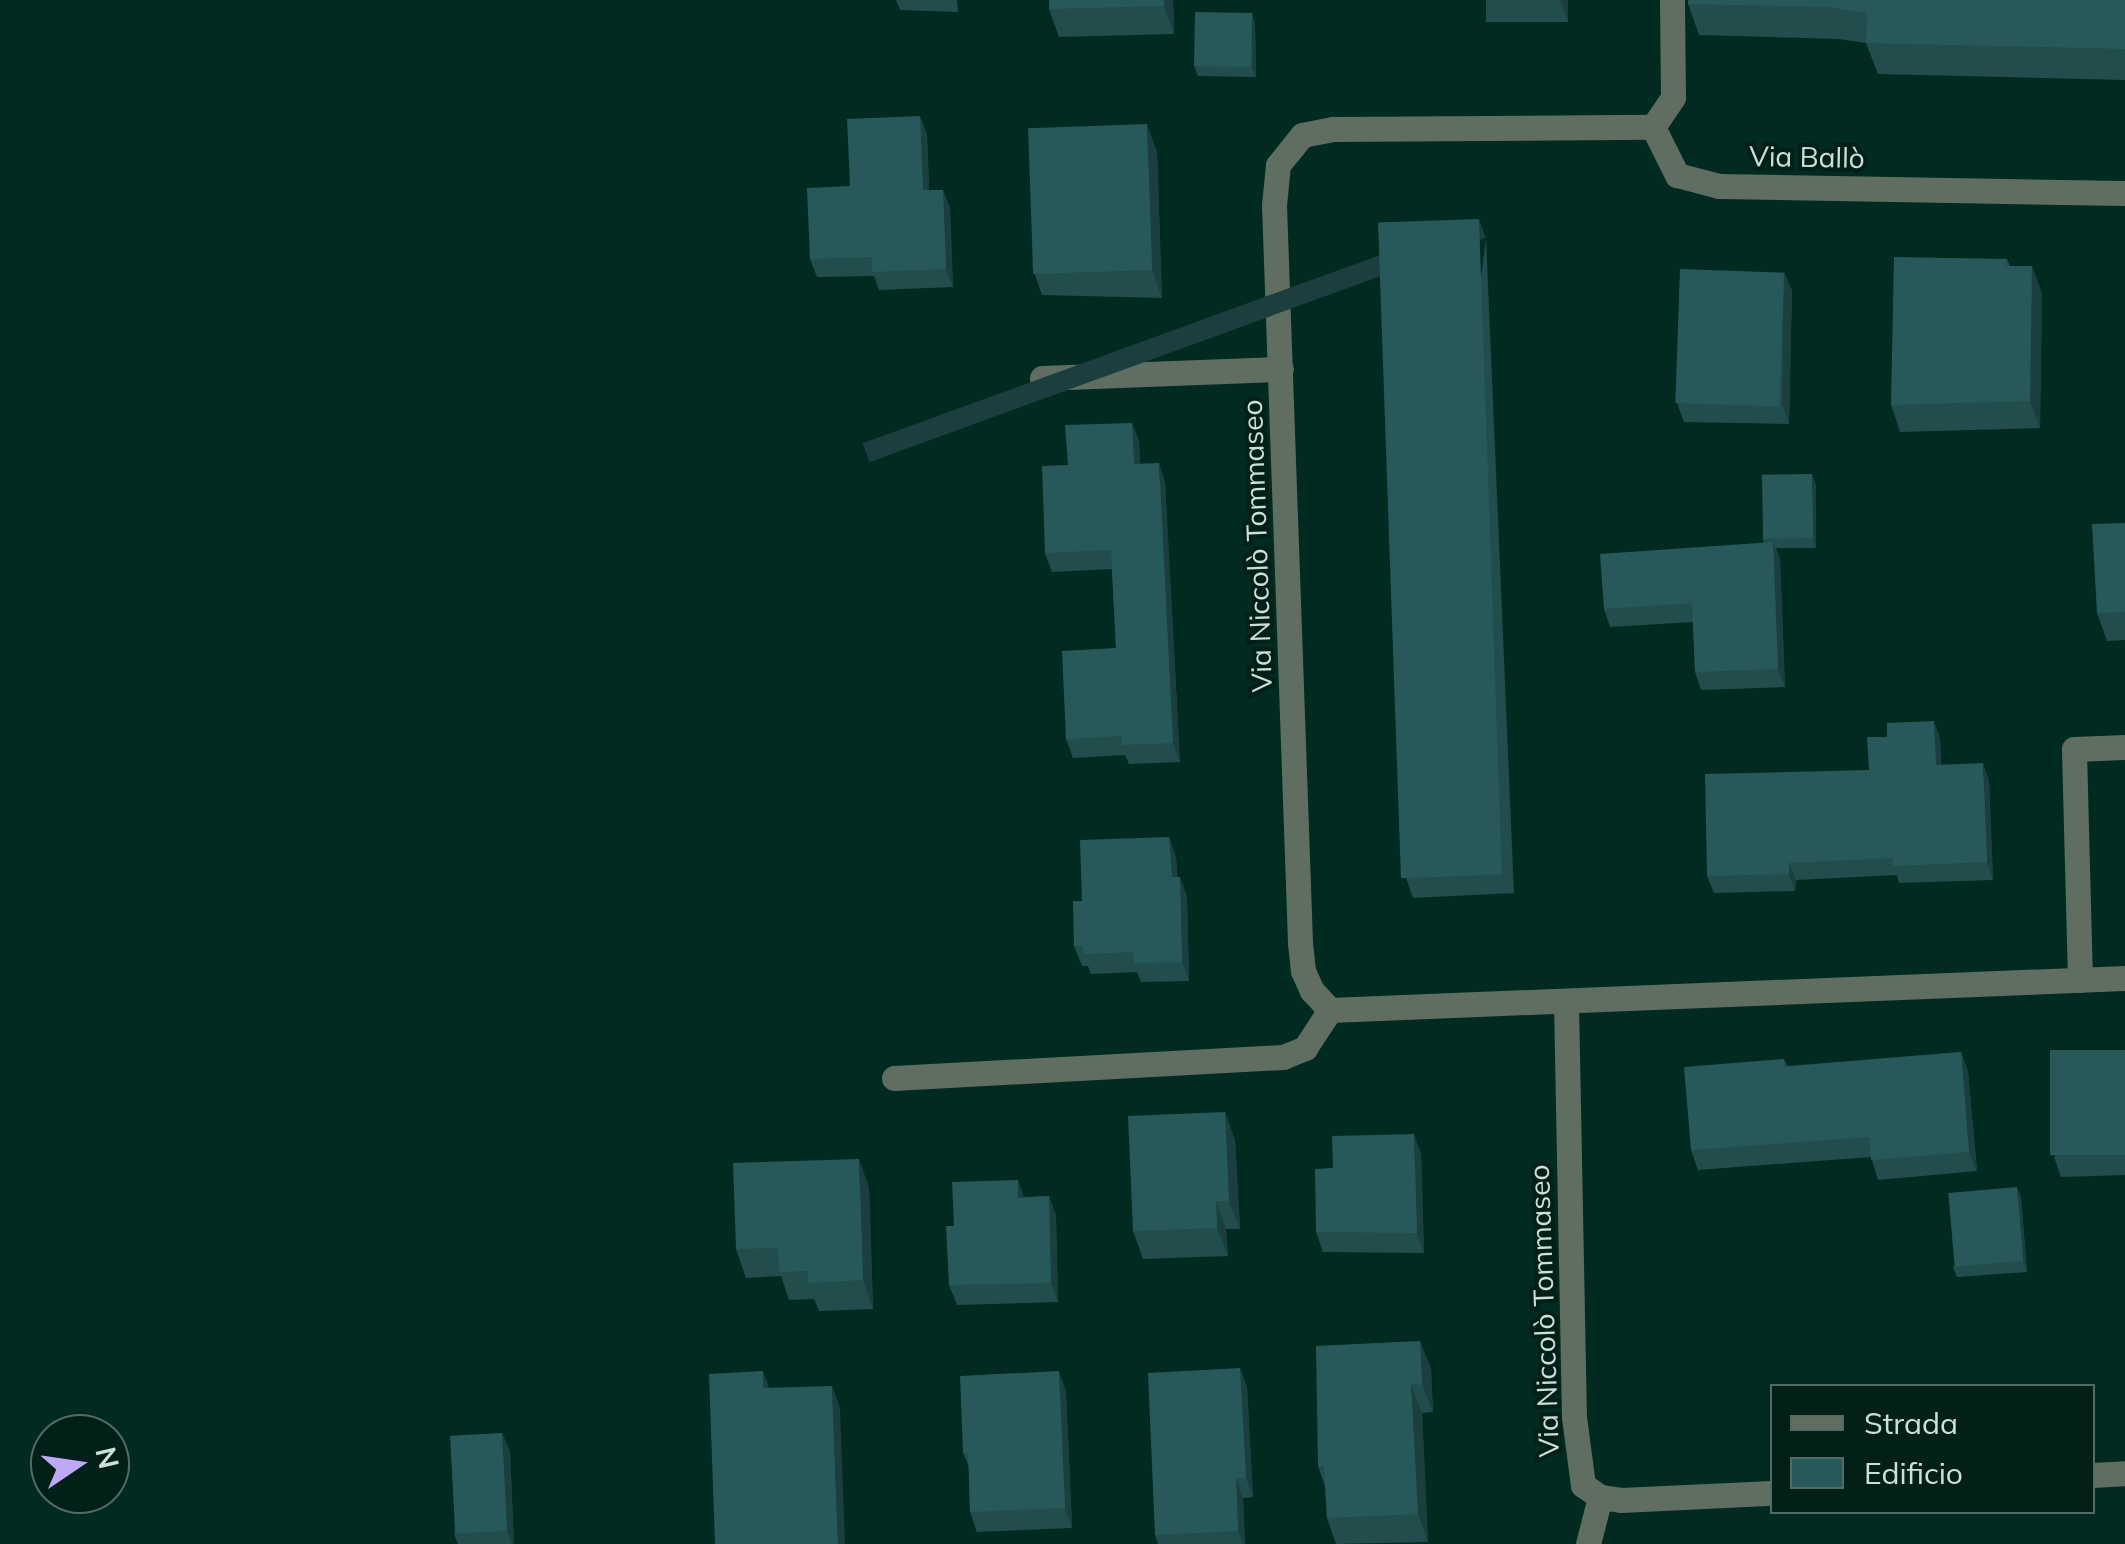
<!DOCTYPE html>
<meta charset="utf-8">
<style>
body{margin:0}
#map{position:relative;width:2125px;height:1544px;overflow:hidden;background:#012a20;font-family:Mulish,sans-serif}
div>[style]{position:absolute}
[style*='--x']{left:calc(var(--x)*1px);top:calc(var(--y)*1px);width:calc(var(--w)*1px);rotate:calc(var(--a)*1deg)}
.minor>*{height:25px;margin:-12.5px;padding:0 12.5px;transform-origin:12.5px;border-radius:12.5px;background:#606d61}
.wall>*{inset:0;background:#224d4d;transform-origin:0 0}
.shaded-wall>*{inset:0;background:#1c3e3f;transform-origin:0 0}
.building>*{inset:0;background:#28595a;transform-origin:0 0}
span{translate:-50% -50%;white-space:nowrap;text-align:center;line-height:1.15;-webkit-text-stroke:8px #021f18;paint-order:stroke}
.street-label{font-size:28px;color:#cbe0d8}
.legend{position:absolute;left:1770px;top:1384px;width:325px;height:130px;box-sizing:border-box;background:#021f18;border:2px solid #526c65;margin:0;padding:12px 18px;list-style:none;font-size:30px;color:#cbe0d8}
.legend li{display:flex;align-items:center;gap:20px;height:50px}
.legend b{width:50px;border:2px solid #526c65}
.north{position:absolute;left:30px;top:1414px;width:100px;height:100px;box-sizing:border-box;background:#021f18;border:2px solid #526c65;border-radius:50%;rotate:77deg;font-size:28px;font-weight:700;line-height:40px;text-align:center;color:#cbe0d8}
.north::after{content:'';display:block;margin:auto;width:35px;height:45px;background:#bfa9f4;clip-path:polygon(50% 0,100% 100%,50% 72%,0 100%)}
</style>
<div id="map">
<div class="minor">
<i style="--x:1653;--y:127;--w:54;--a:63.4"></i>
<i style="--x:1677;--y:175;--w:43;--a:14.7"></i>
<i style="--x:1719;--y:186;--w:406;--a:1"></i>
<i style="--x:1653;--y:127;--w:36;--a:-56"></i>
<i style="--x:1673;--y:97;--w:97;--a:-90.6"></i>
<i style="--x:1042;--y:378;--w:239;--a:-2.2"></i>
<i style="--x:2080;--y:980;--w:231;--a:-91.5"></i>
<i style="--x:2074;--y:749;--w:51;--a:-2.2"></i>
<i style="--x:1566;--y:1002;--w:415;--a:88.9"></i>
<i style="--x:1574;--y:1417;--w:69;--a:82.5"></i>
<i style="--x:1583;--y:1485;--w:21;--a:35"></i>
<i style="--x:1600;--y:1497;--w:21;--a:8"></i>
<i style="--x:1621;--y:1500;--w:151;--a:-2.7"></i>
<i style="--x:1330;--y:1010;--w:26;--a:-133"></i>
<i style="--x:1312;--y:991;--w:22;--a:-114"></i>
<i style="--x:1303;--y:971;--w:29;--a:-96"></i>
<i style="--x:1300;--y:942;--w:737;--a:-92.02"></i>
<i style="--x:1274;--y:205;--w:40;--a:-84.3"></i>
<i style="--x:1278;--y:165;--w:38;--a:-51"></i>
<i style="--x:1302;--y:135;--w:32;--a:-11"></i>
<i style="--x:1333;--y:129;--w:320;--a:-0.4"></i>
<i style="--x:894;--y:1078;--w:390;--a:-3.1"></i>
<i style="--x:1283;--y:1057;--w:24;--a:-22"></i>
<i style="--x:1305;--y:1048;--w:45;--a:-56.7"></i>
<i style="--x:1330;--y:1010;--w:796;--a:-2.31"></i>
<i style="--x:2092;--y:1475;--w:33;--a:-3"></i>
<i style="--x:1588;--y:1544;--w:49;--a:-75.7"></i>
</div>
<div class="wall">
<i style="clip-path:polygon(896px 0,957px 0,958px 12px,900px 10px)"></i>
<i style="clip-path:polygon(1049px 0,1173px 0,1174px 34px,1059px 37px,1049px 9px)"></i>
<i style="left:1486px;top:0;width:82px;height:22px"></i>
<i style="clip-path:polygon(2125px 0,2125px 80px,1878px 74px,1866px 43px,1839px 39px,1699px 35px,1688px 4px)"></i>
<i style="clip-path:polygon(1252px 13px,1255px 23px,1256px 77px,1198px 76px,1194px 66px)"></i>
<i style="clip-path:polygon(920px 116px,927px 134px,929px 190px,943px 190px,950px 208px,953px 287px,879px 290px,874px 276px,817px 277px,810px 259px,850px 186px)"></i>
<i style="clip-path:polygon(1157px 152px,1162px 298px,1042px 295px,1032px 266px)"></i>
<i style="clip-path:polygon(1486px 238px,1514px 893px,1413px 898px,1406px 878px)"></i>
<i style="clip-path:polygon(2007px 259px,2010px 266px,2042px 293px,2040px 428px,1900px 432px,1891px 405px)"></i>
<i style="clip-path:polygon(1784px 272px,1792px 291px,1789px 424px,1684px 422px,1677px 403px)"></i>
<i style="clip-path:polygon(1132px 423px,1139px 441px,1140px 464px,1165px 482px,1180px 762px,1129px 764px,1125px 755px,1073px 758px,1066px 739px,1116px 648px,1112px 569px,1052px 572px,1045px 553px,1068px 465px)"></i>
<i style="clip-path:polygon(1816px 485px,1816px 548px,1776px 548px,1780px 559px,1785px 687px,1701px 690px,1695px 672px,1693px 622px,1610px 627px,1604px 609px,1764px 542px,1762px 538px)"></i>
<i style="clip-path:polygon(2125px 523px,2125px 640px,2107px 641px,2097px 613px)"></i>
<i style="clip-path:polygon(1940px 738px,1941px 765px,1989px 780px,1993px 880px,1899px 883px,1897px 875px,1796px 880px,1795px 891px,1714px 893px,1707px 876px,1869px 770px)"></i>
<i style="clip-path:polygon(1169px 837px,1176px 857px,1177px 877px,1187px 896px,1189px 981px,1141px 982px,1137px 972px,1091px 974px,1088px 966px,1082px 966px,1074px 946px,1082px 901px)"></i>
<i style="clip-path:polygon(2125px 1050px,2125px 1175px,2061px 1177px,2054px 1157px)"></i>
<i style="clip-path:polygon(1961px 1052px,1968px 1072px,1977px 1171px,1878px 1180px,1871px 1157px,1698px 1170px,1691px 1150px,1784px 1059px,1787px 1066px)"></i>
<i style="clip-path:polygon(1225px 1112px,1235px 1140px,1240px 1229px,1226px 1229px,1228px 1256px,1143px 1259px,1133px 1231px)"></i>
<i style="clip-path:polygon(1421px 1153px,1424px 1253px,1323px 1252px,1316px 1232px,1333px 1168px)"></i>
<i style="clip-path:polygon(869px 1187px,873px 1309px,819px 1311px,814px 1299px,789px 1300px,781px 1276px,746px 1278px,736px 1249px)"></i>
<i style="clip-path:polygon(1049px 1196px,1056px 1216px,1058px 1302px,957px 1305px,949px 1285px,954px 1226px,1024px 1197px)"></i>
<i style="clip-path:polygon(2021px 1197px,2027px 1272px,1957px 1277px,1953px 1267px)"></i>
<i style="clip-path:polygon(1420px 1341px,1431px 1369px,1433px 1412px,1422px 1413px,1428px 1542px,1336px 1544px,1327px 1518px,1325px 1486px,1318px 1466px)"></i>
<i style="clip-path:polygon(1240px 1368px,1247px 1388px,1253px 1497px,1243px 1498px,1245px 1544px,1158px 1544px,1155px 1535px)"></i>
<i style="clip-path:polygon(1066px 1391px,1072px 1528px,977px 1532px,970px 1512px,969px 1467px,963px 1453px)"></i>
<i style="clip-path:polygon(502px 1433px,510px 1452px,514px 1544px,458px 1544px,454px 1534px)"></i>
</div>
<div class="shaded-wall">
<i style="clip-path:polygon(1164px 0,1173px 0,1174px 34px,1164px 6px)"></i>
<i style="clip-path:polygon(1560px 0,1568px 0,1568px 21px)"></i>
<i style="clip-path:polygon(1252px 13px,1255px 23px,1256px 77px,1252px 67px)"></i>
<i style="clip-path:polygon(920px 116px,927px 134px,930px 208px,923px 190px)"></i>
<i style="clip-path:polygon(1147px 124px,1157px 152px,1162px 298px,1152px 270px)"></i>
<i style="clip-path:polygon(943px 190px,950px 208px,953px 287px,946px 269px)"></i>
<i style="left:1479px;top:219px;width:20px;height:656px;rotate:70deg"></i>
<i style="clip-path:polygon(2032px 266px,2042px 293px,2040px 428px,2030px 401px)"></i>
<i style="clip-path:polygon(1784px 272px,1792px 291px,1789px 424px,1782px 404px)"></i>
<i style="clip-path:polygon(1132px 423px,1139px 441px,1141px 483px,1134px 464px)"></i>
<i style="clip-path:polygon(1159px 463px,1165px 482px,1180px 762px,1173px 743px)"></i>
<i style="clip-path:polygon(1812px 474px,1816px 485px,1816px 548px,1813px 538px)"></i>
<i style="clip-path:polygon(1773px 542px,1780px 559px,1785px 687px,1778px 669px)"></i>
<i style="clip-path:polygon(1934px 721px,1940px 738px,1942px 783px,1936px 765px)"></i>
<i style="clip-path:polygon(1983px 763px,1989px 780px,1993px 880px,1987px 862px)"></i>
<i style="clip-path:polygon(1169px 837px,1176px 857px,1179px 896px,1172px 877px)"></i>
<i style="clip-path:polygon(1789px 863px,1796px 880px,1795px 891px,1789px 874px)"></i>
<i style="clip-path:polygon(1180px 877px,1187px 896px,1189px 981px,1182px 962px)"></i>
<i style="clip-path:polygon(1961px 1052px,1968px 1072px,1977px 1171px,1969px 1152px)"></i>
<i style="clip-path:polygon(1225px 1112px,1235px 1140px,1240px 1229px,1229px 1201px)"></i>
<i style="clip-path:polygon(1414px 1134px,1421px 1153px,1424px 1253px,1417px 1233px)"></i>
<i style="clip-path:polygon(859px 1159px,869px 1187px,873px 1309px,863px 1280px)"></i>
<i style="clip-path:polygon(1018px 1180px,1025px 1200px,1018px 1198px)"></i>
<i style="clip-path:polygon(2017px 1187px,2021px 1197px,2027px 1272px,2023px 1261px)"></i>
<i style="clip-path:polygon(1049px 1196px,1056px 1216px,1058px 1302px,1051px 1283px)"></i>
<i style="clip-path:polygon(1216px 1201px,1226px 1229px,1228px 1256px,1217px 1228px)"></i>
<i style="clip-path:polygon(1420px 1341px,1431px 1369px,1433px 1412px,1422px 1384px)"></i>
<i style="clip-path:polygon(1240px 1368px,1247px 1388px,1253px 1497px,1246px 1478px)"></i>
<i style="clip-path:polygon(763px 1371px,771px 1393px,763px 1388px)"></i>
<i style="clip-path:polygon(1059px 1371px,1066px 1391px,1072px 1528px,1065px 1508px)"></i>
<i style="clip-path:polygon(1411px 1385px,1422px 1413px,1428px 1542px,1418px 1514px)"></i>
<i style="clip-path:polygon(832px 1386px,840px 1408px,845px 1544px,838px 1544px)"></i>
<i style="clip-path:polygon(502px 1433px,510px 1452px,514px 1544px,512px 1544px,507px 1531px)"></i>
<i style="clip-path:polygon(1236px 1478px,1243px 1498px,1245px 1544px,1243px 1544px,1238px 1531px)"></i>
</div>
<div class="building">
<i style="clip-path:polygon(1049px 0,1164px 0,1164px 6px,1049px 9px)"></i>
<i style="clip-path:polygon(1688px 0,2125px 0,2125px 49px,1866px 43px,1867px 13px,1828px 7px,1688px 4px)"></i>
<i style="left:1195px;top:12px;width:57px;height:54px;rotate:1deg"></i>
<i style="clip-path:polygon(920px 116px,923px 190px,943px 190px,946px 269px,872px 272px,872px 257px,810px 259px,807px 188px,850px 186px,847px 119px)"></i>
<i style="left:1147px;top:124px;width:146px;height:119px;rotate:88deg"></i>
<i style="left:1479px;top:219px;width:656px;height:101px;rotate:88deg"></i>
<i style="clip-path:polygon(1894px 257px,2007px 259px,2006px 266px,2032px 266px,2030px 401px,1891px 405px)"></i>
<i style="left:1680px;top:269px;width:104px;height:134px;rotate:2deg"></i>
<i style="clip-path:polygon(1132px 423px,1134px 464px,1159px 463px,1173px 743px,1122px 745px,1121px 736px,1066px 739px,1062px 651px,1116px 648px,1111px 550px,1045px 553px,1042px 466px,1068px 465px,1065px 425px)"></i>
<i style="left:1812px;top:474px;width:64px;height:50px;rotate:89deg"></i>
<i style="clip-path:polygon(2125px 523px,2125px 612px,2097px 613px,2092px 524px)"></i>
<i style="clip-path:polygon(1773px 542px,1778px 669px,1695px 672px,1692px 603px,1604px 609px,1600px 554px)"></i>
<i style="clip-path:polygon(1934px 721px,1936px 765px,1983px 763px,1987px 862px,1893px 866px,1893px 858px,1789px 863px,1789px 874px,1707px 876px,1705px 774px,1869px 770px,1867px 737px,1887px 737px,1887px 723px)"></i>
<i style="clip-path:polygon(1169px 837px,1172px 877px,1180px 877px,1182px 962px,1134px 963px,1133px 952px,1084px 954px,1083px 946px,1074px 946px,1073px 901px,1082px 901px,1080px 840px)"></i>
<i style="left:2125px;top:1050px;width:105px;height:75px;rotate:90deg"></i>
<i style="clip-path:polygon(1961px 1052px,1969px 1152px,1871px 1160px,1869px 1137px,1691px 1150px,1684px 1067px,1784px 1059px,1784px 1067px)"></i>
<i style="clip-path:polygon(1225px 1112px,1229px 1201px,1216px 1201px,1217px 1228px,1133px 1231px,1128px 1116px)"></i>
<i style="clip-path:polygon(1414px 1134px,1417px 1233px,1316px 1232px,1315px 1169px,1333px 1168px,1332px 1136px)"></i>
<i style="clip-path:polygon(859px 1159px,863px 1280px,808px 1283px,808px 1271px,779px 1272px,778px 1248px,736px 1249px,733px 1163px)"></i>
<i style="clip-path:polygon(1018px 1180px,1018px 1198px,1049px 1196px,1051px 1283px,949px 1285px,946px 1226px,954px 1226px,952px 1182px)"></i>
<i style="left:2017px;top:1187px;width:74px;height:69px;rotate:85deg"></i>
<i style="clip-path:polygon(1420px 1341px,1422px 1384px,1411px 1385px,1418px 1514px,1327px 1518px,1324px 1466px,1318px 1466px,1316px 1346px)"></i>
<i style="clip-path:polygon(1240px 1368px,1246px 1478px,1236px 1478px,1238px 1531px,1155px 1535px,1148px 1373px)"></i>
<i style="clip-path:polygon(763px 1371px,763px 1388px,832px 1386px,838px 1544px,715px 1544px,709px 1374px)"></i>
<i style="clip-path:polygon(1059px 1371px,1065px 1508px,970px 1512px,968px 1453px,963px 1453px,960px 1376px)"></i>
<i style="left:502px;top:1433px;width:98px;height:52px;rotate:87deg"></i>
</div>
<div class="street-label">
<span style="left:1807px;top:157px;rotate:1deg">Via Ballò</span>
<span style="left:1257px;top:546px;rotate:-92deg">Via Niccolò Tommaseo</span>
<span style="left:1544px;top:1311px;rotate:-92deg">Via Niccolò Tommaseo</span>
</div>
<ul class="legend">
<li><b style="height:12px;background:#606d61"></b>Strada</li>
<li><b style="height:28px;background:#28595a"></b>Edificio</li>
</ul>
<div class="north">N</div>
</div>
